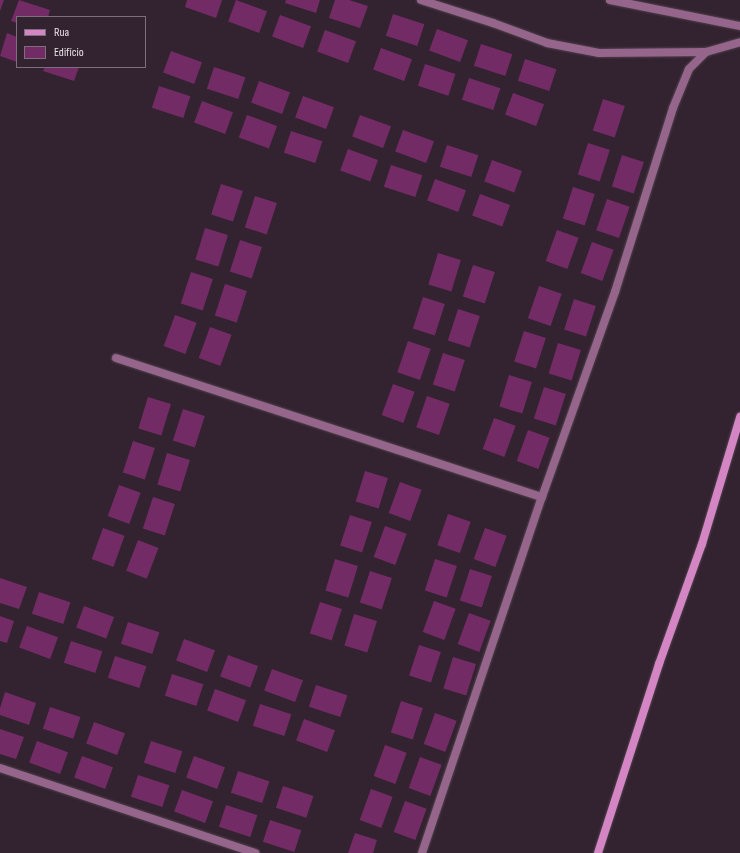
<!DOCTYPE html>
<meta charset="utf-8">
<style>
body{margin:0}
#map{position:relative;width:740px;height:853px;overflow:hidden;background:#332330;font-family:"Sofia Sans Condensed",sans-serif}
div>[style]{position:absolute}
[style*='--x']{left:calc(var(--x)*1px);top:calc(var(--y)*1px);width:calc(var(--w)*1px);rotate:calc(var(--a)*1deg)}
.building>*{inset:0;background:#722b65;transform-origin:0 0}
.roads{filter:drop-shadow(0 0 1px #50414d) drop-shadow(0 0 1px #50414d)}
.street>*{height:8px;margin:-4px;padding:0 4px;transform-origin:4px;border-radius:4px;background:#96658b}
.secondary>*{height:8px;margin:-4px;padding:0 4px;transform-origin:4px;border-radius:4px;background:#d485c3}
span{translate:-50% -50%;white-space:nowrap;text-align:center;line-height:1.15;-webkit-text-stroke:4px #332330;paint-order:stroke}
.legend{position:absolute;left:16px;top:16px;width:130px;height:52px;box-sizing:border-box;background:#332330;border:1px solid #7d6f7a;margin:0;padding:5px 7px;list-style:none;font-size:12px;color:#ebe0e8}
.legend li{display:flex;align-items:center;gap:8px;height:20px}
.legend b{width:20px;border:1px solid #7d6f7a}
</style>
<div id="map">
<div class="building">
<i style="clip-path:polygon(0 0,4px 0,0 11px)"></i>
<i style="clip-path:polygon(19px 0,50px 10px,48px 17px,17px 17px,17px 23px,11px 21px)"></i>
<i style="clip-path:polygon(187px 0,222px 0,216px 18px,185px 7px)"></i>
<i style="left:236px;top:0;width:33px;height:23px;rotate:20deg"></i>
<i style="clip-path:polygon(286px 0,320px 0,316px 13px,285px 3px)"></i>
<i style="clip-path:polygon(335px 0,349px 0,368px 6px,360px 28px,329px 18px)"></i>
<i style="left:393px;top:14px;width:33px;height:23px;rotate:18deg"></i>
<i style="left:280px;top:15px;width:33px;height:23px;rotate:20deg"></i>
<i style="left:437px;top:29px;width:33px;height:23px;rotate:20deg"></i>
<i style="left:325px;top:30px;width:33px;height:23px;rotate:20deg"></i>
<i style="clip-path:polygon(7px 33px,17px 37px,17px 62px,0 56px)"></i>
<i style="left:481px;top:44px;width:33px;height:23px;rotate:18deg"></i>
<i style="left:381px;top:48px;width:33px;height:23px;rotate:20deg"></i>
<i style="left:171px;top:51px;width:33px;height:23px;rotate:20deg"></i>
<i style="left:525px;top:59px;width:33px;height:23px;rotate:18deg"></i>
<i style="left:425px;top:64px;width:32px;height:23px;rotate:18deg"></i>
<i style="clip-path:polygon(45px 67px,79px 67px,74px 81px,43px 71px)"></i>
<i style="left:214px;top:67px;width:33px;height:23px;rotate:18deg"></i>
<i style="left:469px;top:78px;width:33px;height:23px;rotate:18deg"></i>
<i style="left:259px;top:81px;width:33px;height:23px;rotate:20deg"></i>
<i style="left:159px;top:86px;width:33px;height:23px;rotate:18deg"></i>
<i style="left:513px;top:93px;width:33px;height:23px;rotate:20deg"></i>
<i style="left:303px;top:96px;width:33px;height:23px;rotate:20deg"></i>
<i style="left:603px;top:99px;width:23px;height:33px;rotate:18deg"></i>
<i style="left:202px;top:101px;width:33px;height:23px;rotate:20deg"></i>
<i style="left:247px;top:115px;width:32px;height:24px;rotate:20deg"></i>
<i style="left:360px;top:115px;width:33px;height:23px;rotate:20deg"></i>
<i style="left:403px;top:130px;width:33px;height:23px;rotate:20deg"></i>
<i style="left:291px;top:131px;width:33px;height:23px;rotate:18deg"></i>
<i style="left:588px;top:143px;width:23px;height:33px;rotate:18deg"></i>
<i style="left:447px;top:145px;width:33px;height:23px;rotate:18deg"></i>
<i style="left:348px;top:149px;width:32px;height:23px;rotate:20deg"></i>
<i style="left:622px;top:155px;width:23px;height:33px;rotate:18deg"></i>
<i style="left:492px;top:160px;width:32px;height:23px;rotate:20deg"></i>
<i style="left:391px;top:165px;width:33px;height:23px;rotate:18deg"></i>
<i style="left:435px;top:179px;width:33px;height:23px;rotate:20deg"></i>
<i style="left:221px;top:184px;width:23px;height:32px;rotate:18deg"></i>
<i style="left:573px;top:187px;width:23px;height:33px;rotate:18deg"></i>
<i style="left:480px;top:194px;width:32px;height:23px;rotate:20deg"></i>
<i style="left:255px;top:196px;width:23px;height:33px;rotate:18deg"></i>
<i style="left:607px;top:199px;width:24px;height:33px;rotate:19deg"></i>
<i style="left:205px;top:228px;width:24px;height:33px;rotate:17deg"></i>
<i style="left:557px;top:230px;width:23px;height:33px;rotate:20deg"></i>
<i style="left:240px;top:240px;width:23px;height:33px;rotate:18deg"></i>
<i style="left:592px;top:242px;width:23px;height:33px;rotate:20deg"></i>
<i style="left:438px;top:253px;width:24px;height:33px;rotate:17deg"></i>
<i style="left:473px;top:265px;width:23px;height:33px;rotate:18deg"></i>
<i style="left:191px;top:272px;width:23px;height:33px;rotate:18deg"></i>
<i style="left:225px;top:284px;width:23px;height:33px;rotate:18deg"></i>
<i style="left:539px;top:286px;width:24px;height:34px;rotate:19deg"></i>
<i style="left:423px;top:297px;width:23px;height:33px;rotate:18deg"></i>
<i style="left:574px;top:299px;width:23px;height:32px;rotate:18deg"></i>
<i style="left:458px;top:309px;width:23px;height:33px;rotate:18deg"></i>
<i style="left:175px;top:315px;width:23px;height:33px;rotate:20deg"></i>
<i style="left:210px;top:327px;width:23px;height:33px;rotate:20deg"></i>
<i style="left:524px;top:331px;width:23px;height:32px;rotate:18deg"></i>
<i style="left:408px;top:341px;width:24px;height:33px;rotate:19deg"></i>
<i style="left:558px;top:343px;width:24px;height:32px;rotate:17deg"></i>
<i style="left:443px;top:353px;width:23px;height:33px;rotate:18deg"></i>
<i style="left:509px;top:375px;width:24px;height:33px;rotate:17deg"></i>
<i style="left:393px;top:384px;width:23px;height:33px;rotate:20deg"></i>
<i style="left:544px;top:387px;width:23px;height:33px;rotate:18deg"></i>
<i style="left:427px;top:396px;width:24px;height:33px;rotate:19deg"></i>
<i style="left:148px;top:397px;width:24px;height:33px;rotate:17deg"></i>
<i style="left:183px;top:409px;width:23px;height:33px;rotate:18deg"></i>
<i style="left:494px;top:418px;width:23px;height:33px;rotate:20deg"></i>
<i style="left:528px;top:430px;width:23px;height:33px;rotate:20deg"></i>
<i style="left:133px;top:441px;width:23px;height:33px;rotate:18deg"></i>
<i style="left:167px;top:453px;width:24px;height:33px;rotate:17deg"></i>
<i style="left:365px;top:471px;width:24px;height:32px;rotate:17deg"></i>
<i style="left:400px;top:482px;width:23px;height:33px;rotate:20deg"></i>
<i style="left:119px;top:485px;width:23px;height:33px;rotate:20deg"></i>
<i style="left:153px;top:497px;width:23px;height:33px;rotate:18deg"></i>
<i style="left:448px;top:514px;width:24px;height:33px;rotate:19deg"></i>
<i style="left:350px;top:515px;width:23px;height:32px;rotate:18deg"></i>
<i style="left:385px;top:526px;width:23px;height:33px;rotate:20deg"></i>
<i style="left:103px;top:528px;width:23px;height:33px;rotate:20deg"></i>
<i style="left:485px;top:528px;width:23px;height:33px;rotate:20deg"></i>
<i style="left:138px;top:540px;width:22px;height:33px;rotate:21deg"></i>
<i style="left:335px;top:559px;width:24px;height:33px;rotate:17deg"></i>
<i style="left:435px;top:559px;width:23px;height:33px;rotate:18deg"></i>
<i style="left:470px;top:569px;width:23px;height:33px;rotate:18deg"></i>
<i style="left:370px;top:571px;width:23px;height:33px;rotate:18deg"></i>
<i style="clip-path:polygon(0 578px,27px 587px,19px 609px,0 603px)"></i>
<i style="left:39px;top:592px;width:33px;height:23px;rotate:18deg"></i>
<i style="left:434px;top:601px;width:23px;height:33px;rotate:20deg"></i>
<i style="left:320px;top:602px;width:23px;height:33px;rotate:18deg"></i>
<i style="left:84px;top:606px;width:32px;height:23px;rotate:20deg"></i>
<i style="left:469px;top:613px;width:23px;height:33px;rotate:20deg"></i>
<i style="left:354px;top:614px;width:24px;height:33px;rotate:17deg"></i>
<i style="clip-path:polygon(0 616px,14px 621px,7px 643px,0 641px)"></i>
<i style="left:128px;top:622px;width:33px;height:23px;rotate:18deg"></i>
<i style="left:27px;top:626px;width:33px;height:23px;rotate:20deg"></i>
<i style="left:184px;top:639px;width:33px;height:23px;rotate:20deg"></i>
<i style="left:71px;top:641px;width:33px;height:23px;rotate:18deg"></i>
<i style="left:419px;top:645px;width:23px;height:32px;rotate:18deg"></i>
<i style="left:228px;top:655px;width:32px;height:23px;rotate:20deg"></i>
<i style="left:115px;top:656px;width:33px;height:23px;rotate:18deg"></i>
<i style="left:453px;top:657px;width:24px;height:33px;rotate:17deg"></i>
<i style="left:272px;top:669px;width:33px;height:23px;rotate:20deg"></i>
<i style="left:172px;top:674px;width:33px;height:23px;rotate:18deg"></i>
<i style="left:316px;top:685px;width:33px;height:23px;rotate:18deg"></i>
<i style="left:215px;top:689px;width:33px;height:23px;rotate:20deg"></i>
<i style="clip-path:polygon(5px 692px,36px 703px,29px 725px,0 715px,0 708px)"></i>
<i style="left:401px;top:701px;width:23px;height:33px;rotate:18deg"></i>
<i style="left:260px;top:704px;width:33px;height:23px;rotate:18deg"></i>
<i style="left:50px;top:707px;width:32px;height:23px;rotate:18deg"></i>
<i style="left:435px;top:713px;width:23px;height:33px;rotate:20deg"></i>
<i style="left:304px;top:719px;width:33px;height:23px;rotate:20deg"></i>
<i style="left:94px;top:722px;width:33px;height:23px;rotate:20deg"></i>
<i style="clip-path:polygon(0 729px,24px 737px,16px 759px,0 754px)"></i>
<i style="left:37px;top:741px;width:33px;height:23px;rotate:20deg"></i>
<i style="left:151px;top:741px;width:33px;height:23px;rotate:18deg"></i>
<i style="left:385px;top:745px;width:23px;height:33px;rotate:20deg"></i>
<i style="left:82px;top:756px;width:33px;height:23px;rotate:20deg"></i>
<i style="left:194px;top:756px;width:33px;height:23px;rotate:20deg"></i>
<i style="left:420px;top:757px;width:23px;height:33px;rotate:20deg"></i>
<i style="left:238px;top:771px;width:33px;height:23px;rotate:18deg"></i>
<i style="left:138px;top:775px;width:33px;height:23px;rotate:18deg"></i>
<i style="left:283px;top:786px;width:32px;height:23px;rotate:18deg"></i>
<i style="left:371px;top:789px;width:23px;height:33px;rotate:20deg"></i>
<i style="left:182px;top:790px;width:33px;height:23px;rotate:20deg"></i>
<i style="left:405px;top:801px;width:23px;height:33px;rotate:20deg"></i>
<i style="left:226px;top:805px;width:33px;height:23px;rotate:18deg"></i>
<i style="left:270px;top:820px;width:33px;height:23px;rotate:18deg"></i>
<i style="clip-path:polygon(355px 833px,377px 840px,373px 853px,348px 853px)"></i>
</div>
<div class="roads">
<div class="street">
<i style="--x:421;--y:0;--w:76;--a:17.7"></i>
<i style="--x:493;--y:23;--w:58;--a:20.3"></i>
<i style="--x:547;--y:43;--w:53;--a:10.9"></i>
<i style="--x:599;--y:53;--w:107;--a:-0.5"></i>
<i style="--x:610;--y:0;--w:133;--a:11.3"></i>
<i style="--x:116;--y:358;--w:448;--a:18.1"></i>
<i style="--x:0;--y:768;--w:269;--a:18.4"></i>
<i style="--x:422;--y:853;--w:376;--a:-71.4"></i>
<i style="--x:542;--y:497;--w:218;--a:-70.4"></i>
<i style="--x:615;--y:292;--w:193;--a:-72.5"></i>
<i style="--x:673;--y:108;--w:42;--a:-67.7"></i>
<i style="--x:689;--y:69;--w:24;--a:-45"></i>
<i style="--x:706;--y:52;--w:35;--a:-16"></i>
</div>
<div class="secondary">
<i style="--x:598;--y:853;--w:199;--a:-72.1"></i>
<i style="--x:659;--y:664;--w:127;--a:-70.3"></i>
<i style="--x:702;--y:544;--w:133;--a:-73.3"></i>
</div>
</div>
<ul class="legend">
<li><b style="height:5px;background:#d485c3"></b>Rua</li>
<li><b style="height:11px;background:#722b65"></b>Edifício</li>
</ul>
</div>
